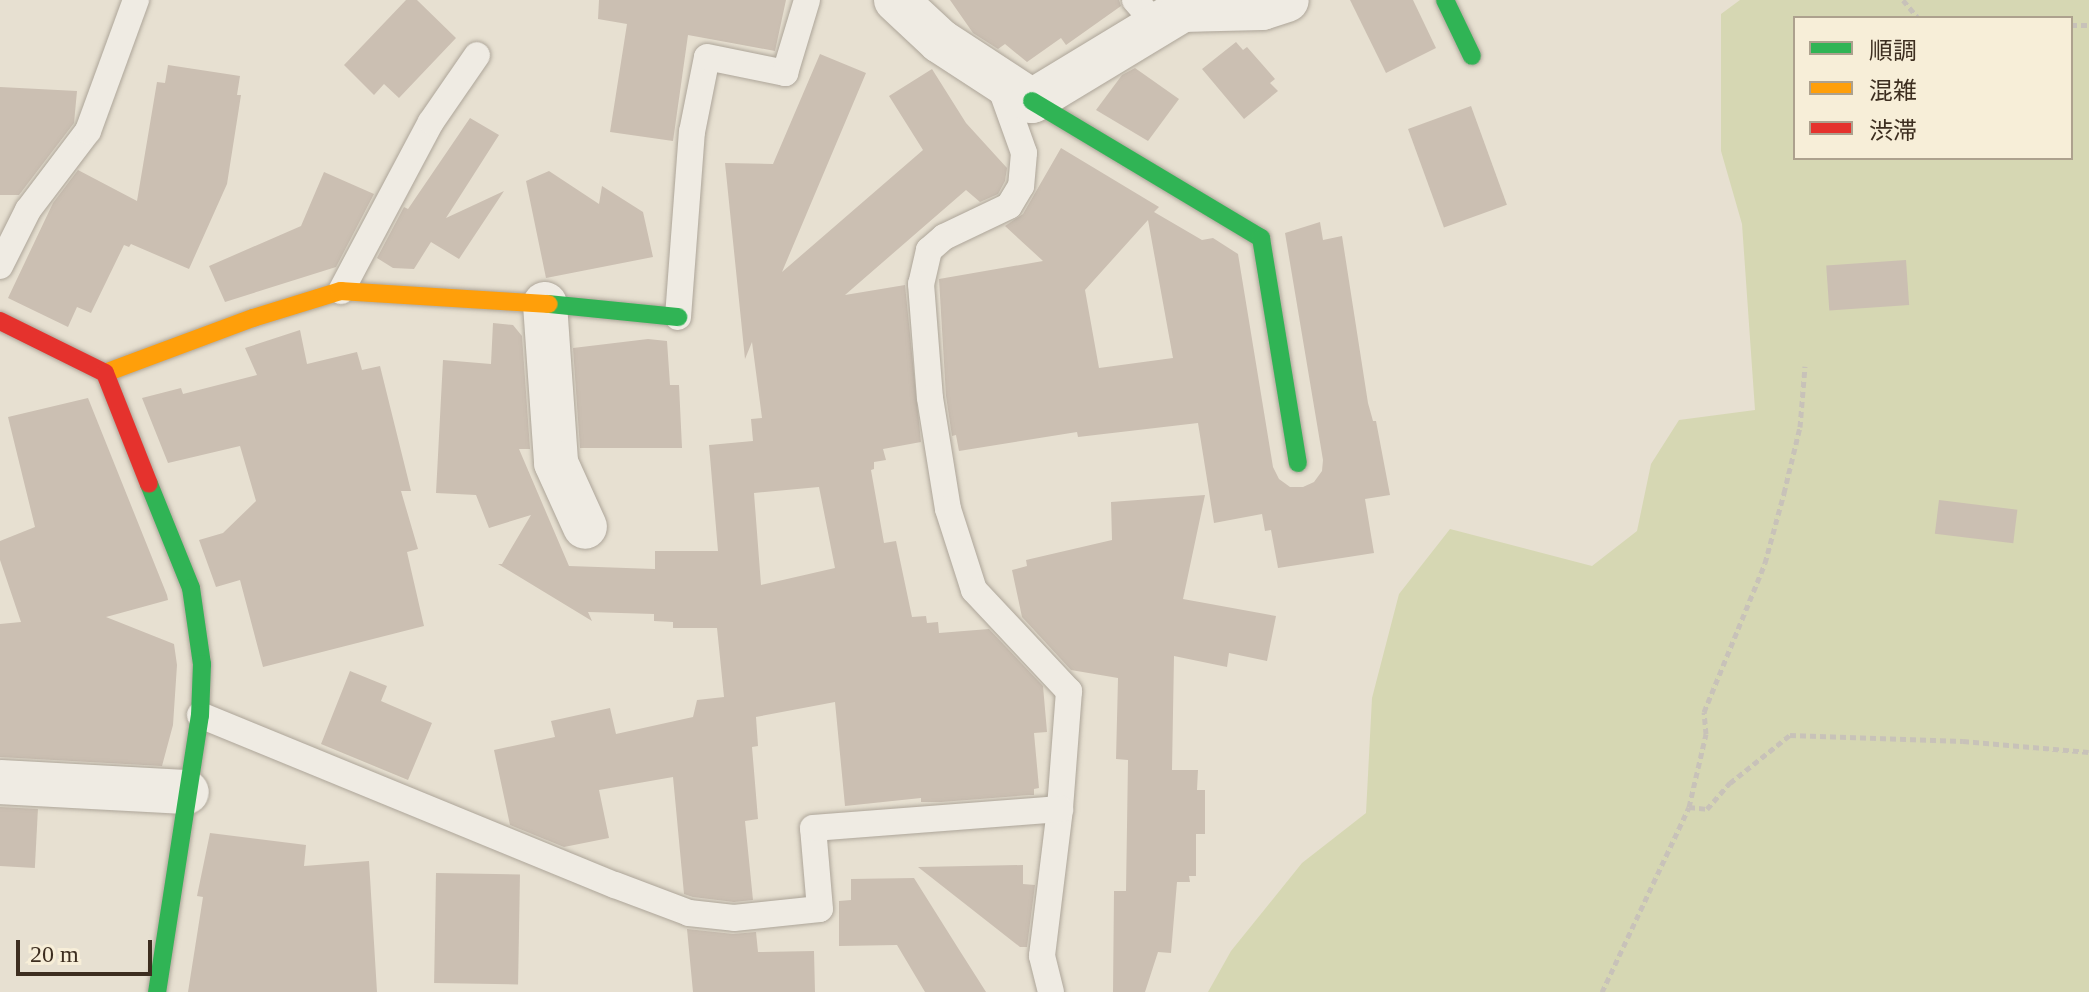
<!DOCTYPE html>
<meta charset="utf-8">
<style>
body{margin:0}
#map{position:relative;width:2089px;height:992px;overflow:hidden;background:#e7e0d1;font-family:"Times New Roman","Noto Sans JP",serif}
div>[style]{position:absolute}
[style*='--x']{left:calc(var(--x)*1px);top:calc(var(--y)*1px);width:calc(var(--w)*1px);rotate:calc(var(--a)*1deg)}
.green>*{inset:0;background:#d6d7b3}
.building>*{inset:0;background:#cbbfb2;transform-origin:0 0}
.path>*{height:5px;margin-top:-2.5px;transform-origin:0;background:repeating-linear-gradient(90deg,#c8c2b9 0 6px,transparent 0 10px)}
.roads{filter:drop-shadow(0 0 2px #ada599) drop-shadow(0 0 2px #ada599)}
.lane>*{height:26px;margin:-13px;padding:0 13px;transform-origin:13px;border-radius:13px;background:#efebe3}
.street>*{height:44px;margin:-22px;padding:0 22px;transform-origin:22px;border-radius:22px;background:#efebe3}
.fast>*{height:18px;margin:-9px;padding:0 9px;transform-origin:9px;border-radius:9px;background:#30b455}
.slow>*{height:18px;margin:-9px;padding:0 9px;transform-origin:9px;border-radius:9px;background:#ff9f0a}
.jam>*{height:18px;margin:-9px;padding:0 9px;transform-origin:9px;border-radius:9px;background:#e5322d}
span{translate:-50% -50%;white-space:nowrap;text-align:center;line-height:1.15;-webkit-text-stroke:6px #f7eed8;paint-order:stroke}
.legend{position:absolute;left:1793px;top:16px;width:280px;height:144px;box-sizing:border-box;background:#f7eed8;border:2px solid #ada18e;margin:0;padding:10px 14px;list-style:none;font-size:24px;color:#3d2e20}
.legend li{display:flex;align-items:center;gap:16px;height:40px}
.legend b{width:40px;border:2px solid #ada18e}
.scale{position:absolute;left:16px;top:940px;width:136px;height:36px;box-sizing:border-box;border:4px solid #3d2e20;border-top:0;padding-left:10px;font-size:24px;line-height:28px;white-space:nowrap;color:#3d2e20;-webkit-text-stroke:6px #f7eed8;paint-order:stroke}
</style>
<div id="map">
<div class="green">
<i style="clip-path:polygon(evenodd,1740px 0,2089px 0,2089px 992px,1208px 992px,1231px 951px,1302px 863px,1366px 813px,1372px 698px,1399px 594px,1450px 529px,1592px 566px,1637px 531px,1651px 464px,1679px 420px,1755px 410px,1742px 224px,1721px 151px,1721px 14px,1740px 0,1795px 18px,2071px 18px,2071px 158px,1795px 158px,1795px 18px)"></i>
</div>
<div class="building">
<i style="clip-path:polygon(406px 0,417px 0,456px 38px,399px 98px,384px 84px,374px 95px,344px 65px)"></i>
<i style="clip-path:polygon(599px 0,786px 0,775px 51px,688px 35px,673px 141px,610px 132px,627px 24px,598px 19px)"></i>
<i style="clip-path:polygon(950px 0,1119px 0,1121px 6px,1066px 45px,1061px 38px,1027px 62px,1005px 44px,998px 49px,973px 33px)"></i>
<i style="clip-path:polygon(1350px 0,1413px 0,1436px 48px,1386px 73px)"></i>
<i style="clip-path:polygon(1236px 42px,1243px 50px,1247px 47px,1275px 79px,1270px 83px,1278px 91px,1244px 119px,1202px 69px)"></i>
<i style="clip-path:polygon(evenodd,820px 54px,866px 73px,782px 272px,923px 150px,889px 96px,932px 69px,966px 123px,1007px 168px,1005px 181px,998px 194px,980px 202px,966px 190px,845px 295px,905px 285px,921px 442px,883px 449px,886px 460px,874px 462px,874px 469px,871px 470px,884px 543px,896px 541px,912px 617px,926px 616px,927px 623px,938px 622px,939px 633px,989px 629px,1043px 686px,1047px 732px,1034px 733px,1039px 788px,1034px 789px,1034px 795px,1029px 795px,941px 802px,921px 802px,921px 798px,845px 806px,835px 702px,756px 717px,758px 746px,752px 747px,758px 819px,745px 821px,753px 900px,734px 902px,693px 897px,684px 894px,673px 777px,599px 790px,609px 838px,564px 847px,510px 825px,494px 750px,555px 737px,551px 721px,610px 708px,616px 734px,693px 717px,697px 700px,724px 697px,717px 628px,673px 628px,673px 622px,654px 621px,654px 614px,588px 612px,592px 621px,498px 564px,502px 564px,531px 515px,489px 528px,476px 495px,436px 493px,443px 360px,491px 364px,493px 323px,513px 325px,522px 336px,530px 449px,519px 449px,569px 566px,655px 569px,655px 551px,718px 551px,709px 445px,753px 441px,751px 419px,762px 418px,752px 342px,745px 359px,725px 163px,773px 164px,820px 54px,819px 487px,835px 568px,761px 585px,754px 493px,819px 487px)"></i>
<i style="clip-path:polygon(168px 65px,240px 76px,237px 95px,241px 95px,227px 184px,189px 269px,131px 244px,129px 247px,124px 245px,91px 313px,77px 307px,68px 327px,8px 298px,53px 203px,78px 170px,137px 201px,157px 82px,165px 83px)"></i>
<i style="clip-path:polygon(1135px 68px,1179px 99px,1148px 141px,1096px 110px,1122px 75px)"></i>
<i style="clip-path:polygon(0 87px,77px 91px,74px 123px,19px 195px,0 195px)"></i>
<i style="left:1471px;top:106px;width:105px;height:67px;rotate:70deg"></i>
<i style="clip-path:polygon(470px 118px,499px 135px,446px 218px,504px 191px,459px 259px,431px 242px,414px 269px,393px 268px,377px 258px,404px 207px,408px 209px)"></i>
<i style="clip-path:polygon(evenodd,1061px 148px,1159px 207px,1154px 212px,1202px 240px,1213px 238px,1238px 254px,1273px 467px,1279px 479px,1290px 487px,1303px 487px,1314px 482px,1322px 471px,1323px 460px,1285px 233px,1320px 222px,1323px 240px,1342px 236px,1368px 403px,1373px 421px,1376px 421px,1390px 495px,1365px 499px,1374px 553px,1278px 568px,1271px 530px,1265px 531px,1262px 514px,1214px 523px,1198px 423px,1078px 437px,1077px 432px,959px 451px,956px 435px,952px 436px,946px 396px,939px 279px,1043px 261px,1005px 226px,1023px 214px,1061px 148px,1148px 220px,1173px 358px,1099px 368px,1085px 290px,1148px 220px)"></i>
<i style="clip-path:polygon(549px 171px,599px 204px,602px 186px,643px 212px,653px 257px,546px 278px,526px 181px)"></i>
<i style="clip-path:polygon(324px 172px,374px 194px,336px 267px,225px 302px,209px 266px,301px 226px)"></i>
<i style="left:1906px;top:260px;width:45px;height:80px;rotate:86deg"></i>
<i style="clip-path:polygon(300px 330px,307px 364px,357px 352px,362px 370px,380px 366px,411px 491px,401px 491px,418px 549px,407px 552px,424px 626px,263px 667px,240px 580px,216px 587px,199px 540px,223px 533px,256px 501px,240px 446px,168px 463px,142px 398px,181px 388px,183px 394px,257px 375px,245px 348px)"></i>
<i style="clip-path:polygon(648px 339px,667px 341px,670px 385px,679px 385px,682px 448px,580px 448px,573px 348px)"></i>
<i style="clip-path:polygon(88px 398px,167px 595px,168px 600px,106px 617px,174px 644px,177px 665px,173px 725px,162px 766px,0 757px,0 624px,21px 622px,0 560px,0 541px,35px 527px,8px 417px)"></i>
<i style="clip-path:polygon(1205px 495px,1183px 599px,1276px 616px,1267px 661px,1229px 653px,1227px 667px,1174px 656px,1172px 770px,1198px 770px,1197px 790px,1205px 790px,1205px 834px,1196px 834px,1196px 876px,1189px 876px,1190px 882px,1177px 882px,1171px 953px,1158px 952px,1145px 992px,1113px 992px,1114px 891px,1126px 891px,1128px 760px,1116px 759px,1118px 678px,1071px 670px,1022px 617px,1012px 570px,1027px 566px,1026px 560px,1112px 540px,1111px 502px)"></i>
<i style="left:1939px;top:500px;width:79px;height:34px;rotate:7deg"></i>
<i style="clip-path:polygon(350px 671px,387px 686px,381px 701px,432px 723px,408px 780px,321px 744px)"></i>
<i style="left:0;top:807px;width:38px;height:59px;rotate:3deg"></i>
<i style="clip-path:polygon(210px 833px,306px 845px,304px 866px,369px 861px,377px 992px,188px 992px,203px 897px,197px 896px)"></i>
<i style="clip-path:polygon(1023px 865px,1023px 884px,1035px 885px,1027px 947px,1020px 947px,918px 867px)"></i>
<i style="left:436px;top:873px;width:84px;height:110px;rotate:1deg"></i>
<i style="clip-path:polygon(914px 878px,958px 948px,986px 992px,925px 992px,897px 945px,839px 946px,839px 901px,851px 900px,851px 879px)"></i>
<i style="clip-path:polygon(687px 929px,733px 934px,756px 932px,758px 952px,814px 951px,815px 992px,693px 992px)"></i>
</div>
<div class="path">
<i style="--x:1903;--y:0;--w:23;--a:50"></i>
<i style="--x:2071;--y:25;--w:18;--a:0"></i>
<i style="--x:1689;--y:807;--w:75;--a:-76.9"></i>
<i style="--x:1706;--y:734;--w:22;--a:-95"></i>
<i style="--x:1704;--y:712;--w:161;--a:-67.7"></i>
<i style="--x:1765;--y:563;--w:73;--a:-74.8"></i>
<i style="--x:1784;--y:493;--w:68;--a:-76.4"></i>
<i style="--x:1800;--y:427;--w:61;--a:-85.3"></i>
<i style="--x:1602;--y:992;--w:204;--a:-64.8"></i>
<i style="--x:1689;--y:807;--w:18;--a:6"></i>
<i style="--x:1707;--y:809;--w:35;--a:-49"></i>
<i style="--x:1730;--y:783;--w:77;--a:-38.7"></i>
<i style="--x:1790;--y:735;--w:173;--a:2"></i>
<i style="--x:1963;--y:741;--w:126;--a:5"></i>
</div>
<div class="roads">
<div class="lane">
<i style="--x:1135;--y:0;--w:33;--a:49"></i>
<i style="--x:999;--y:83;--w:74;--a:70.3"></i>
<i style="--x:1024;--y:153;--w:33;--a:95"></i>
<i style="--x:1021;--y:186;--w:23;--a:121"></i>
<i style="--x:1009;--y:206;--w:72;--a:154.5"></i>
<i style="--x:944;--y:237;--w:20;--a:139"></i>
<i style="--x:929;--y:250;--w:35;--a:103"></i>
<i style="--x:921;--y:284;--w:114;--a:85.5"></i>
<i style="--x:930;--y:398;--w:112;--a:80.8"></i>
<i style="--x:948;--y:509;--w:85;--a:72.2"></i>
<i style="--x:974;--y:590;--w:139;--a:46.8"></i>
<i style="--x:1069;--y:691;--w:118;--a:94.4"></i>
<i style="--x:1060;--y:809;--w:148;--a:97"></i>
<i style="--x:1042;--y:956;--w:37;--a:76"></i>
<i style="--x:0;--y:266;--w:63;--a:-63.4"></i>
<i style="--x:28;--y:210;--w:99;--a:-52.8"></i>
<i style="--x:88;--y:131;--w:140;--a:-69.9"></i>
<i style="--x:341;--y:291;--w:191;--a:-62"></i>
<i style="--x:431;--y:122;--w:81;--a:-55.5"></i>
<i style="--x:678;--y:317;--w:186;--a:-85.7"></i>
<i style="--x:692;--y:132;--w:76;--a:-78.7"></i>
<i style="--x:707;--y:57;--w:80;--a:11.6"></i>
<i style="--x:785;--y:73;--w:76;--a:-73.2"></i>
<i style="--x:200;--y:715;--w:448;--a:22.3"></i>
<i style="--x:615;--y:885;--w:79;--a:20.7"></i>
<i style="--x:689;--y:913;--w:45;--a:6.3"></i>
<i style="--x:734;--y:918;--w:86;--a:-6"></i>
<i style="--x:820;--y:909;--w:81;--a:-94.9"></i>
<i style="--x:813;--y:828;--w:248;--a:-4.4"></i>
</div>
<div class="street">
<i style="--x:896;--y:0;--w:60;--a:43"></i>
<i style="--x:940;--y:41;--w:110;--a:33.1"></i>
<i style="--x:1032;--y:101;--w:175;--a:-31.2"></i>
<i style="--x:1182;--y:10;--w:80;--a:-1.4"></i>
<i style="--x:1262;--y:8;--w:26;--a:-18"></i>
<i style="--x:545;--y:304;--w:159;--a:86"></i>
<i style="--x:556;--y:463;--w:70;--a:65.6"></i>
<i style="--x:0;--y:782;--w:187;--a:3.1"></i>
</div>
<div class="fast">
<i style="--x:1445;--y:0;--w:62;--a:64.3"></i>
<i style="--x:1032;--y:101;--w:267;--a:30.9"></i>
<i style="--x:1261;--y:238;--w:228;--a:80.7"></i>
<i style="--x:549;--y:304;--w:130;--a:5.8"></i>
<i style="--x:149;--y:484;--w:112;--a:68"></i>
<i style="--x:191;--y:588;--w:77;--a:81.8"></i>
<i style="--x:202;--y:664;--w:51;--a:92.2"></i>
<i style="--x:200;--y:715;--w:280;--a:98.8"></i>
</div>
<div class="slow">
<i style="--x:105;--y:373;--w:158;--a:-20.4"></i>
<i style="--x:253;--y:318;--w:92;--a:-17.1"></i>
<i style="--x:341;--y:291;--w:208;--a:3.6"></i>
</div>
<div class="jam">
<i style="--x:0;--y:321;--w:117;--a:26.3"></i>
<i style="--x:105;--y:373;--w:119;--a:68.4"></i>
</div>
</div>
<ul class="legend">
<li><b style="height:10px;background:#30b455"></b>順調</li>
<li><b style="height:10px;background:#ff9f0a"></b>混雑</li>
<li><b style="height:10px;background:#e5322d"></b>渋滞</li>
</ul>
<div class="scale">20 m</div>
</div>
